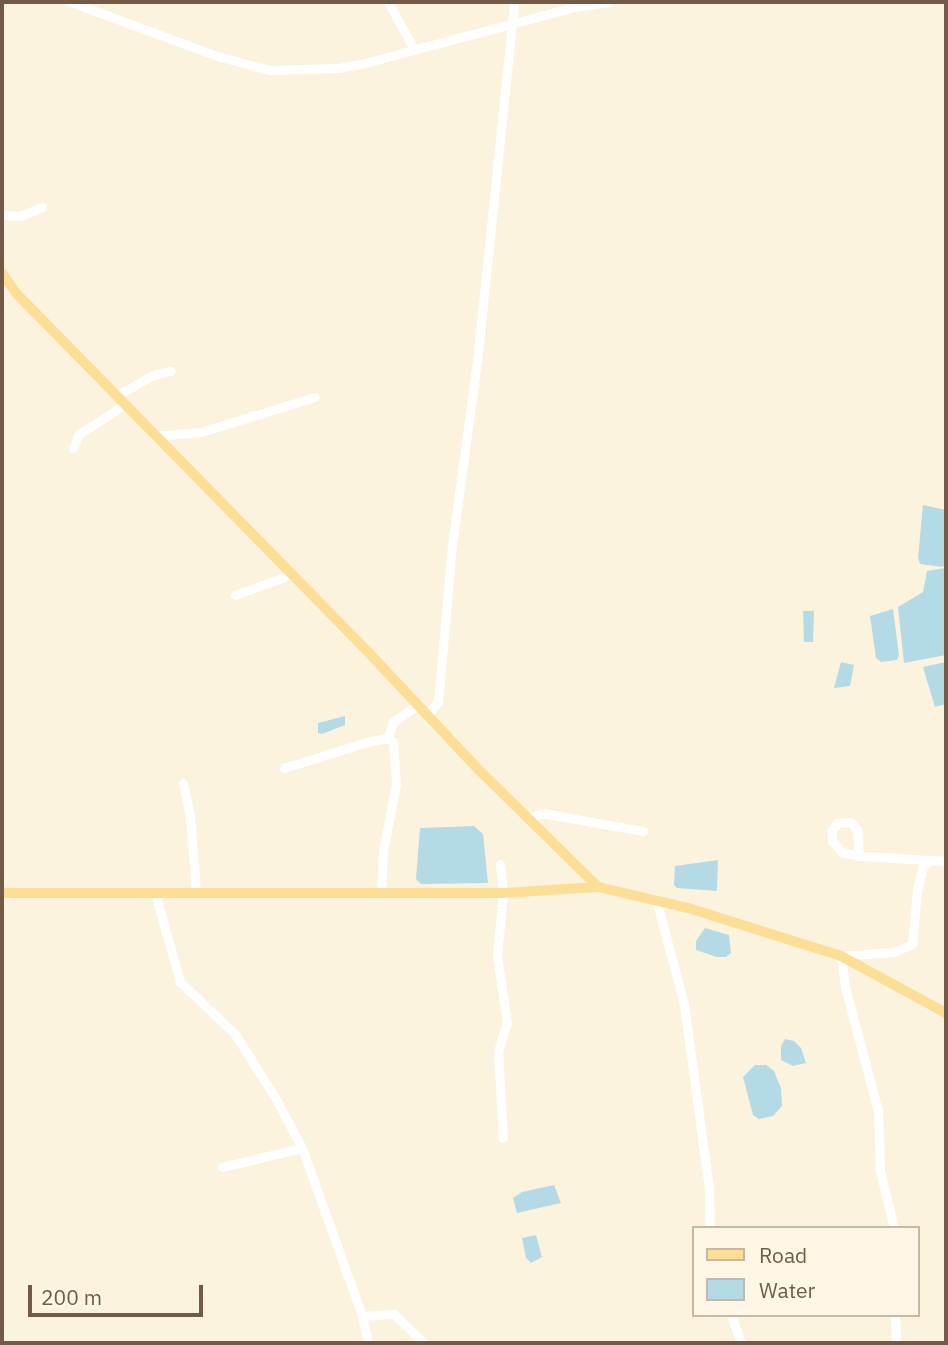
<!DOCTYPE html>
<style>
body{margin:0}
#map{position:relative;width:948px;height:1345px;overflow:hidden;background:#fcf3df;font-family:"IBM Plex Sans",sans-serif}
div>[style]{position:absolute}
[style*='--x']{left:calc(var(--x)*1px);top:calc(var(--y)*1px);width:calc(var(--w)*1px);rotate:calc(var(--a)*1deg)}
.water>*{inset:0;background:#b4dae5}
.minor>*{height:9px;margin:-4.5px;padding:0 4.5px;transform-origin:4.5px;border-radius:4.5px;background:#fff}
.major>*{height:10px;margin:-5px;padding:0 5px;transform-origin:5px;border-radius:5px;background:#fcde96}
span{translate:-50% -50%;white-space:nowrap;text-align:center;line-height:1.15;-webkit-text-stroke:5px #fff7e5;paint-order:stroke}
.frame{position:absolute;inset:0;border:4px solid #725a47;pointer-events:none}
.legend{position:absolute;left:692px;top:1226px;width:228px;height:91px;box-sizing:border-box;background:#fff7e5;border:2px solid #c7b8a6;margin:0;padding:9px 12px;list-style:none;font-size:21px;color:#725a47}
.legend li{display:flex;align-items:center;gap:14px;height:35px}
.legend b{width:35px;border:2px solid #c7b8a6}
.scale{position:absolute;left:28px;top:1285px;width:175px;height:32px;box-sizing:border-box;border:4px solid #725a47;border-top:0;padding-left:9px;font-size:21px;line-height:24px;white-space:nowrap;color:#725a47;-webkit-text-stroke:5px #fff7e5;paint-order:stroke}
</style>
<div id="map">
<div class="water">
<i style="clip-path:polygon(923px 505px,946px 510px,946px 562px,943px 567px,920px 564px,918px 558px)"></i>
<i style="clip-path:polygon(946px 568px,946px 655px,904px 663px,898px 607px,923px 592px,927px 571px)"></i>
<i style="clip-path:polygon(893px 609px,899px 655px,897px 660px,881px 662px,876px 658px,870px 616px)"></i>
<i style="clip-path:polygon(803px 611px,814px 611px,813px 642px,804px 642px)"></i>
<i style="clip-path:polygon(841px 662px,854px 665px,850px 686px,834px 688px)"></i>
<i style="clip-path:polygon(946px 662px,946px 704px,935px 707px,923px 667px)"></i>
<i style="clip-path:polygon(345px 716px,345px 725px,322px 734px,318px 733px,318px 723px)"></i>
<i style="clip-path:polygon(474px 826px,483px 834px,488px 883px,421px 884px,416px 879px,420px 828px)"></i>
<i style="clip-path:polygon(718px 860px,717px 891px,677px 888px,674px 885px,675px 866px)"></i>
<i style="clip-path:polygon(705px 928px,729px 935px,731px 953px,726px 957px,717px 957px,696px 950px,696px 941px)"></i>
<i style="clip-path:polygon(785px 1039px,794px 1041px,801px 1048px,806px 1063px,793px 1066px,781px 1060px,781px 1046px)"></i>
<i style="clip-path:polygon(755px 1065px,766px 1065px,774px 1071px,781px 1088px,782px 1106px,773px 1116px,759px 1119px,753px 1115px,743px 1077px)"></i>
<i style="clip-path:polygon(554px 1185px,561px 1203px,517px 1213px,513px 1198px,522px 1192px)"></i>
<i style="clip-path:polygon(536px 1235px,542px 1257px,531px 1263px,526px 1258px,522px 1238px)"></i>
</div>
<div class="minor">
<i style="--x:71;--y:2;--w:156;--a:20.3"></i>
<i style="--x:217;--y:56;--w:54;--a:15.1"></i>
<i style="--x:269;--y:70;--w:70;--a:-1.6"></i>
<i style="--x:339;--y:68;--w:26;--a:-11"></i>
<i style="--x:365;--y:63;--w:216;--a:-15"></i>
<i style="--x:574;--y:7;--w:35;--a:-8"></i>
<i style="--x:388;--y:2;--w:54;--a:61"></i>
<i style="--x:2;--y:215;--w:18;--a:3"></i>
<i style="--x:20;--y:216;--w:24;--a:-22"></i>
<i style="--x:116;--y:396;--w:43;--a:-29.6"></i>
<i style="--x:153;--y:375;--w:18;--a:-13"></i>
<i style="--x:154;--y:436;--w:47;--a:-4.9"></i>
<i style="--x:201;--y:432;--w:119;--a:-17.1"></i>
<i style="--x:73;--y:448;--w:15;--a:-67"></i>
<i style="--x:79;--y:434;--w:54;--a:-32.8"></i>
<i style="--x:235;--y:595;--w:59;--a:-20"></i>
<i style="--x:427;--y:715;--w:17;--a:-50"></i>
<i style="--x:438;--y:702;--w:157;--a:-84.9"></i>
<i style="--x:452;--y:546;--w:186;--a:-82.3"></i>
<i style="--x:477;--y:362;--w:362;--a:-84.1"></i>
<i style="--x:388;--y:738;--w:17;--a:-73"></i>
<i style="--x:393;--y:722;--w:28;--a:-35"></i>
<i style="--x:284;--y:768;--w:90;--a:-17.4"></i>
<i style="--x:370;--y:741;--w:18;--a:-9"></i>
<i style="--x:388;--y:738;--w:6;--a:39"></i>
<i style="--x:393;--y:742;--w:42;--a:85.9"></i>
<i style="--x:396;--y:784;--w:68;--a:101"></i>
<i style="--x:383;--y:851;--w:42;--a:92.7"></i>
<i style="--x:183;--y:783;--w:34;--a:78"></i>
<i style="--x:190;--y:816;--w:77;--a:85.5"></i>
<i style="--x:529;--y:818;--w:14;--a:-21"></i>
<i style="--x:542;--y:813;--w:103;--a:10.1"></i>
<i style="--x:859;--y:856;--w:27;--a:-94"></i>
<i style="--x:857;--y:829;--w:10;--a:-135"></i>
<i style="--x:850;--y:822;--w:13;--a:176"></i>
<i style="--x:837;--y:823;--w:9;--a:126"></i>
<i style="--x:832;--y:830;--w:11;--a:90"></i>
<i style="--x:832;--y:841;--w:15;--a:48"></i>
<i style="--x:842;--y:852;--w:17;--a:13"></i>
<i style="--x:859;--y:856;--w:87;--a:3.3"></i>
<i style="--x:500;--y:864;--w:29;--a:84"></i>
<i style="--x:503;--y:893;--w:63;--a:95.4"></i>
<i style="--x:497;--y:956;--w:67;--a:81.4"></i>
<i style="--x:507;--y:1022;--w:31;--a:107"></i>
<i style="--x:498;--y:1052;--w:86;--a:86.7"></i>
<i style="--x:155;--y:893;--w:92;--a:74.3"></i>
<i style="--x:180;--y:982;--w:76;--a:43.4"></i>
<i style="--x:235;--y:1034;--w:77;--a:57.8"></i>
<i style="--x:276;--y:1099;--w:55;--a:62"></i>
<i style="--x:302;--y:1148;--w:178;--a:70.3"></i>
<i style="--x:362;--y:1316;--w:32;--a:-4"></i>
<i style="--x:394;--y:1314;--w:42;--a:44"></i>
<i style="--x:656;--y:899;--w:109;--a:75.1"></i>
<i style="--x:684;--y:1004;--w:187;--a:82.3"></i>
<i style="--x:709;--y:1189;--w:39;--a:89"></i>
<i style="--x:222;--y:1167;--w:82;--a:-13.4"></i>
<i style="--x:894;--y:1228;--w:59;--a:-103.8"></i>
<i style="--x:880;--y:1171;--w:60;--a:-91.9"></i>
<i style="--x:878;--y:1111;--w:128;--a:-104.9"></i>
<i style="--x:845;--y:987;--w:31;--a:-97"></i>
<i style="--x:841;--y:956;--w:53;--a:-4.3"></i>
<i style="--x:894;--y:952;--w:20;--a:-24"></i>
<i style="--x:912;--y:944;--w:53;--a:-84.6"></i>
<i style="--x:917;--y:891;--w:26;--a:-77"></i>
<i style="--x:923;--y:866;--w:8;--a:-40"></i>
<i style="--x:731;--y:1315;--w:30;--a:70"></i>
<i style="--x:895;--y:1315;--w:28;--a:88"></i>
<i style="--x:362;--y:1316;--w:28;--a:77"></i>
</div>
<div class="major">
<i style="--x:2;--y:273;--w:24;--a:55"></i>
<i style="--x:16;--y:293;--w:504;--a:45.56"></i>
<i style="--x:369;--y:653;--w:161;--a:46.8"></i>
<i style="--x:479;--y:770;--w:167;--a:44.5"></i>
<i style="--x:2;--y:893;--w:501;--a:0"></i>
<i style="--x:503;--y:893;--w:95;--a:-3.6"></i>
<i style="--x:598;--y:887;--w:92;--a:13.1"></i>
<i style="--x:688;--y:908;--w:160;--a:17.4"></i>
<i style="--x:841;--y:956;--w:119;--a:28.5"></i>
</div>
<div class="frame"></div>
<ul class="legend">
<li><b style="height:9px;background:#fcde96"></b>Road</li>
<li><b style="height:19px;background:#b4dae5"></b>Water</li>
</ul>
<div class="scale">200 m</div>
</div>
